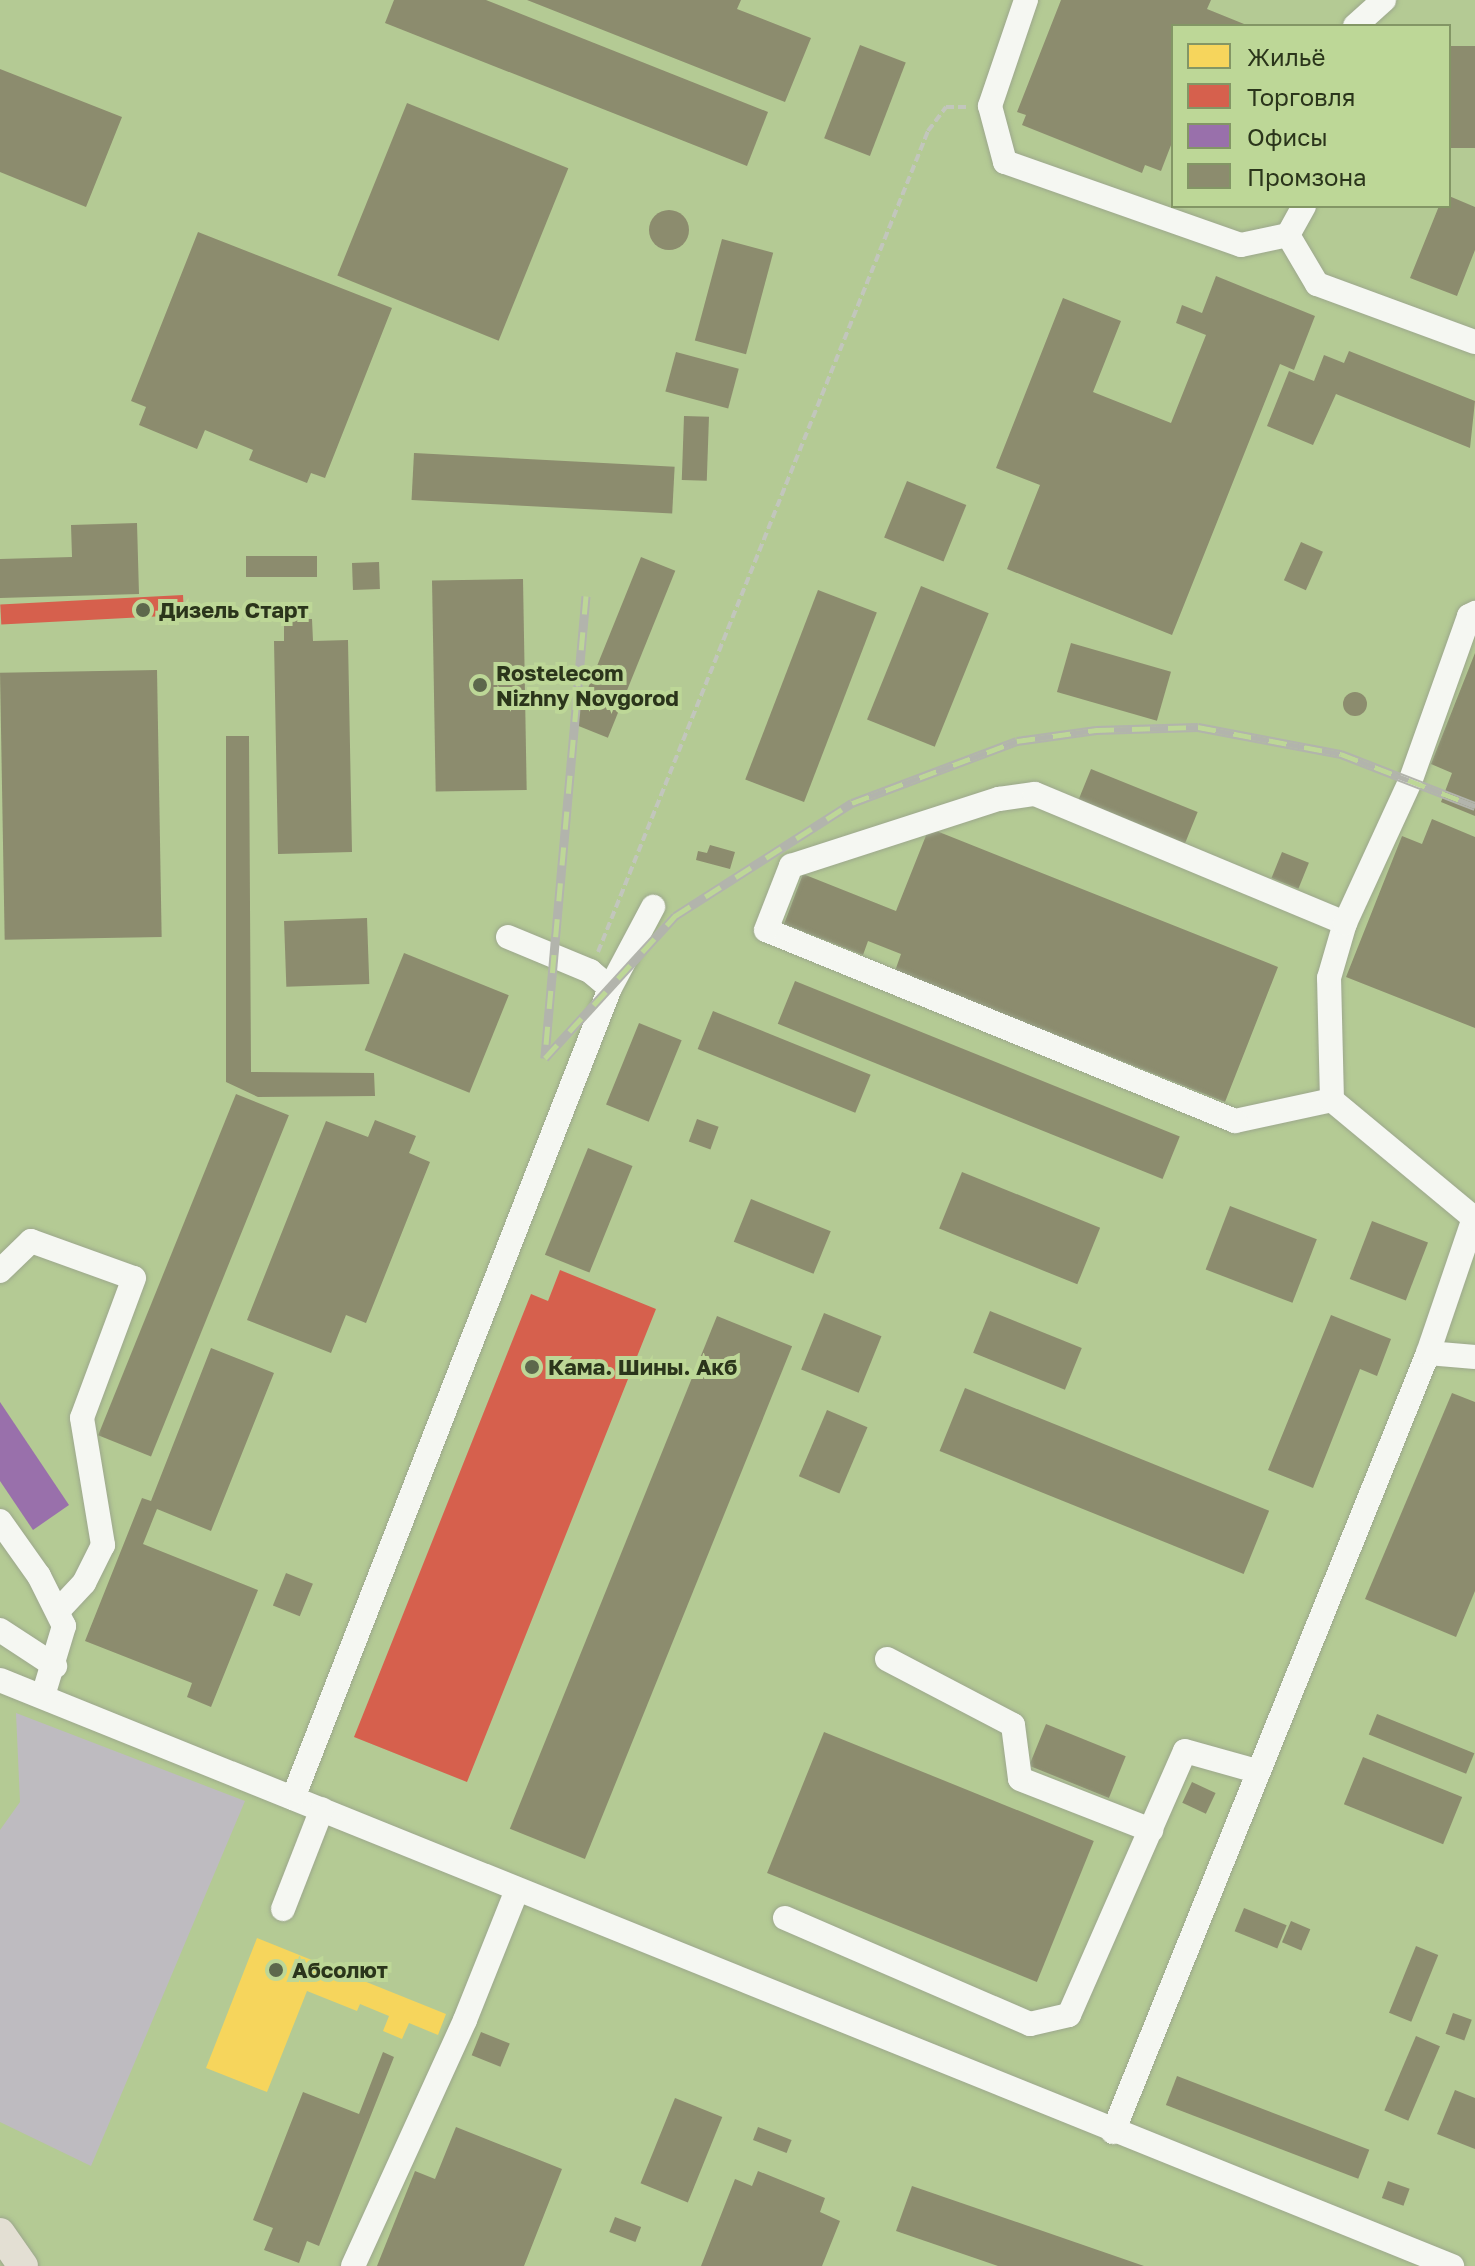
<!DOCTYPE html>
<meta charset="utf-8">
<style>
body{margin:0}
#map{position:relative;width:1475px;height:2266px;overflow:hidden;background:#bac8a6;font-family:"Golos Text",sans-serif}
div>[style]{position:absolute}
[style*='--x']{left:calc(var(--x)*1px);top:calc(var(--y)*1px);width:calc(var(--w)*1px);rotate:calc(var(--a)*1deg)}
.built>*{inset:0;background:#b4ca94}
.green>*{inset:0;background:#bebbc0}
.homes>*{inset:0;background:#f6d55c}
.shops>*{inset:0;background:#d6604d;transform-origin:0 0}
.offices>*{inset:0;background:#9970ab}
.industry>*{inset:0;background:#8c8c6e;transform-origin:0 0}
.round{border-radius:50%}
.path>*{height:4px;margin-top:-2px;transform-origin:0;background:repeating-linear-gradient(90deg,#c2c6bc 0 8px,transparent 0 12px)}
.roads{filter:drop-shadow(0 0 2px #9ca78c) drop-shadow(0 0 2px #9ca78c)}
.minor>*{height:24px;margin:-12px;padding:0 12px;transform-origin:12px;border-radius:12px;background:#f5f7f2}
.major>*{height:30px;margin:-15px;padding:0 15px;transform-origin:15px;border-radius:15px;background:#e3dfd3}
.rail>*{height:9px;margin-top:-4.5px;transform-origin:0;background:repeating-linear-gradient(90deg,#bdd797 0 18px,#b2b4ac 0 36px);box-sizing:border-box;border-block:2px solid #b2b4ac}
.dots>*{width:22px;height:22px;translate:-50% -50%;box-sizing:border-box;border:4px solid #bdd797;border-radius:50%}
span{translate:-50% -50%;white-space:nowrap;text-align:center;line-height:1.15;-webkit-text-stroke:8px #bdd797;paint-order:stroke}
.poi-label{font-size:22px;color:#2b351b;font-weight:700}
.left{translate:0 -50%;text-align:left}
.legend{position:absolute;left:1171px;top:24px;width:280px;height:184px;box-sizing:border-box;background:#bdd797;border:2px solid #839665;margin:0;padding:10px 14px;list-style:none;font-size:24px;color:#2b351b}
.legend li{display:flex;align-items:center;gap:16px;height:40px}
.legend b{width:40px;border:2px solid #839665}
</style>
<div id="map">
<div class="built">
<i style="clip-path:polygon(evenodd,0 0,1475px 0,1475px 2266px,0 2266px,0 0,1173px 26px,1449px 26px,1449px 206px,1173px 206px,1173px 26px)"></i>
</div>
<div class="green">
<i style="clip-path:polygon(16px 1713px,245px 1801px,91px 2166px,0 2122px,0 1830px,20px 1802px)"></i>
</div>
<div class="homes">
<i style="clip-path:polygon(257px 1938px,446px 2014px,438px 2035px,409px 2023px,402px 2039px,383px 2031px,389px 2016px,360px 2004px,357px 2011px,307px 1991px,267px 2092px,206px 2068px)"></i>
</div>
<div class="shops">
<i style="left:183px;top:595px;width:20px;height:183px;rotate:87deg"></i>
<i style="clip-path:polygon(560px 1270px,656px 1309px,467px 1782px,354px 1737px,531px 1294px,548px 1301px)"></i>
</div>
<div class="offices">
<i style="clip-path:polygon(0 1402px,69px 1505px,33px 1530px,0 1481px)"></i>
</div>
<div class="industry">
<i style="clip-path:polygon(394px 0,486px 0,768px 112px,747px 166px,385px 23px)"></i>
<i style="clip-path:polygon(527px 0,741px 0,737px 9px,811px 38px,785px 102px)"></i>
<i style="clip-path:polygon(1061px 0,1211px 0,1207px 9px,1249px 26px,1173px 26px,1173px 140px,1161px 171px,1145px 165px,1142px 173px,1022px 125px,1026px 115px,1017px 112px)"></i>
<i style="left:860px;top:45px;width:49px;height:100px;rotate:21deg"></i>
<i style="left:1449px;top:46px;width:26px;height:102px"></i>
<i style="clip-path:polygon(0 69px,122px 117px,86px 207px,0 172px)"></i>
<i style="left:407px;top:103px;width:174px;height:186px;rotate:22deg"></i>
<i style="clip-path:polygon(1449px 196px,1475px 207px,1475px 250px,1457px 296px,1410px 278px,1439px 206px,1449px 206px)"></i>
<i class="round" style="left:649px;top:210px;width:40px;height:40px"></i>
<i style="clip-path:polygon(198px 232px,392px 308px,325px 478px,311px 473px,307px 483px,249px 460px,253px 450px,205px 430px,197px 449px,139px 425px,146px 407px,131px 401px)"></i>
<i style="left:722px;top:239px;width:53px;height:105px;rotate:15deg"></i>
<i style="clip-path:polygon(1216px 276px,1315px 316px,1294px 370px,1280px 364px,1172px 635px,1007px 569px,1040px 485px,996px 468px,1063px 298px,1121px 321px,1093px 392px,1171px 423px,1206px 335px,1176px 323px,1182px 305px,1202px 313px)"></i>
<i style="clip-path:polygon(1349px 351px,1475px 401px,1470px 448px,1336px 394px,1313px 445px,1267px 426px,1289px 371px,1314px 381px,1324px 355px,1344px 363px)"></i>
<i style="left:676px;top:352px;width:65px;height:41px;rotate:15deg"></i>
<i style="left:684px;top:416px;width:25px;height:64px;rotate:2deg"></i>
<i style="left:414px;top:453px;width:261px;height:47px;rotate:3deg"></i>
<i style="left:907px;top:481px;width:64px;height:61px;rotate:22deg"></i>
<i style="clip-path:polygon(137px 523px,139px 594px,0 598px,0 559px,72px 557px,71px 525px)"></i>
<i style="left:1301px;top:542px;width:24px;height:42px;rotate:24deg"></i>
<i style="left:317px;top:556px;width:21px;height:71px;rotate:90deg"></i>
<i style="left:641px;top:557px;width:37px;height:180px;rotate:22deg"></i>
<i style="left:379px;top:562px;width:27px;height:27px;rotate:88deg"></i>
<i style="left:523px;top:579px;width:211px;height:91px;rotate:89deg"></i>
<i style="left:921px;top:586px;width:73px;height:144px;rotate:22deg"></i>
<i style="left:818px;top:590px;width:63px;height:203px;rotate:21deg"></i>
<i style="clip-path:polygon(284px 619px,312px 619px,313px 641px,348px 640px,352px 852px,278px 854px,274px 641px,284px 641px)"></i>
<i style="left:1071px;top:643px;width:104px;height:51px;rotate:16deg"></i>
<i style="clip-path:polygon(1475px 653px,1475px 816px,1441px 802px,1452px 773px,1431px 764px)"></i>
<i style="left:157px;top:670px;width:267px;height:157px;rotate:89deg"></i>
<i class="round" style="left:1343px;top:692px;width:24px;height:24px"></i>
<i style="clip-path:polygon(226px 736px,249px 736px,251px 1072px,374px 1073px,375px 1096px,258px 1097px,226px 1082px)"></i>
<i style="left:1091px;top:769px;width:115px;height:40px;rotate:22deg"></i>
<i style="clip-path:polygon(1432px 819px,1475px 837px,1475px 1028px,1346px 977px,1402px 836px,1422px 844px)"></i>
<i style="clip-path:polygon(929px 828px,1278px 967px,1225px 1102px,895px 971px,901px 954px,868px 941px,863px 955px,784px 924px,803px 874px,896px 911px)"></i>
<i style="clip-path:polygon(710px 845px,735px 852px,730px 869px,696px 860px,698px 851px,707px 853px)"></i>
<i style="left:1282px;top:852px;width:29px;height:28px;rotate:22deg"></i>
<i style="left:367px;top:918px;width:66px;height:83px;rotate:88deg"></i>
<i style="left:404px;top:953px;width:113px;height:105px;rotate:22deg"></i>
<i style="left:795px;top:981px;width:415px;height:46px;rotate:22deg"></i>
<i style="left:713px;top:1011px;width:170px;height:41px;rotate:22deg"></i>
<i style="left:639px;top:1023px;width:46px;height:88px;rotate:22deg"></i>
<i style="left:236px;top:1094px;width:57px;height:368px;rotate:22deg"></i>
<i style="left:697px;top:1119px;width:23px;height:24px;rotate:20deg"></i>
<i style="clip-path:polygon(375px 1120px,416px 1136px,409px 1153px,430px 1162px,366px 1323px,346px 1315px,331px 1353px,247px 1320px,326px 1121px,368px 1137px)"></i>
<i style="left:588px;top:1148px;width:48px;height:115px;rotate:22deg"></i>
<i style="left:962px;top:1172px;width:149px;height:61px;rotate:22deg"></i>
<i style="left:751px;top:1199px;width:86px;height:46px;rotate:22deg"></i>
<i style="left:1230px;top:1206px;width:93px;height:68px;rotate:21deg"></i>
<i style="left:1372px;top:1221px;width:60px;height:62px;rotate:21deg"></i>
<i style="left:990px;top:1311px;width:99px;height:45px;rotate:22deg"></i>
<i style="left:824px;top:1313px;width:62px;height:61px;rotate:22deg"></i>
<i style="clip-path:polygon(1331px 1315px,1391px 1339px,1377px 1376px,1360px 1369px,1313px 1488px,1268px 1470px)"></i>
<i style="left:717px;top:1316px;width:81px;height:553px;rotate:22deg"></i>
<i style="clip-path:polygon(211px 1348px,274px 1373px,211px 1531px,157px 1509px,143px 1544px,258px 1590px,211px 1707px,187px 1697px,192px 1683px,85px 1641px,142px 1498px,151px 1501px)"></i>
<i style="left:965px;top:1388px;width:328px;height:68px;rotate:22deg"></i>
<i style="clip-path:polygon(1452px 1393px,1475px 1402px,1475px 1591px,1456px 1637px,1365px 1599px)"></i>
<i style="left:827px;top:1410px;width:44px;height:72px;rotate:23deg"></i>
<i style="left:286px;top:1573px;width:29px;height:35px;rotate:22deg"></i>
<i style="left:1377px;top:1714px;width:105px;height:22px;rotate:22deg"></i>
<i style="left:1046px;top:1724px;width:86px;height:45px;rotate:22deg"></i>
<i style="left:824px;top:1732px;width:291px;height:152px;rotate:22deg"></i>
<i style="left:1363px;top:1757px;width:107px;height:51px;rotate:22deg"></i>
<i style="left:1192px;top:1782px;width:26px;height:23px;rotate:25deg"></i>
<i style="left:1244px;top:1908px;width:46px;height:25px;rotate:22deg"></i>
<i style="left:1291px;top:1921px;width:21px;height:23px;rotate:23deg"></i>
<i style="left:1416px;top:1946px;width:24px;height:72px;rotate:22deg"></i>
<i style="left:1453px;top:2013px;width:20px;height:22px;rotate:20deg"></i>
<i style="left:481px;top:2032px;width:31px;height:25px;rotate:22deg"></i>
<i style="left:1416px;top:2036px;width:26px;height:81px;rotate:23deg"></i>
<i style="clip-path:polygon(383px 2052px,394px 2057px,319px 2246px,307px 2241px,299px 2263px,264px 2250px,273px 2228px,253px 2220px,303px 2092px,359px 2114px)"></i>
<i style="left:1177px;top:2076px;width:206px;height:31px;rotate:21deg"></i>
<i style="clip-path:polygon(1455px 2090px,1475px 2098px,1475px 2149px,1437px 2134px)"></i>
<i style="left:675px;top:2098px;width:51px;height:92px;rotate:22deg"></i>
<i style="clip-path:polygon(456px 2127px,562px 2169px,524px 2266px,377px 2266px,415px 2171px,435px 2179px)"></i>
<i style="left:758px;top:2127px;width:36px;height:14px;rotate:21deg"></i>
<i style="clip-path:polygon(758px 2171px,825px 2198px,820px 2212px,840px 2221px,822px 2266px,701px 2266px,735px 2179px,752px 2186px)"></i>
<i style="left:1388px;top:2181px;width:23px;height:18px;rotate:20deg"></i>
<i style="clip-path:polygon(912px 2186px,1144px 2266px,998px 2266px,896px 2231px)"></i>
<i style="left:615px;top:2217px;width:28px;height:16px;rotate:21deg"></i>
</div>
<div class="path">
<i style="--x:598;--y:952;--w:885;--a:-68.1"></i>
<i style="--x:928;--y:131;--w:30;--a:-53"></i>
<i style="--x:946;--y:107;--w:21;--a:0"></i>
</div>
<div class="roads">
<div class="minor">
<i style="--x:1026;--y:0;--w:112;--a:108.8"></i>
<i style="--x:990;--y:106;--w:58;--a:75"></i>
<i style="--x:1005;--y:162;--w:250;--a:19.4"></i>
<i style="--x:1241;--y:245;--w:48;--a:-12"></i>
<i style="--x:1288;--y:235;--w:33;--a:-61"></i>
<i style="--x:1355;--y:26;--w:39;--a:-42"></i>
<i style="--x:1288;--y:235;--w:57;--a:59.4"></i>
<i style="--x:1317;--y:284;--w:168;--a:20.2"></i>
<i style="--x:508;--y:937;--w:89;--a:22.5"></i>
<i style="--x:590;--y:971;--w:26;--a:40"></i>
<i style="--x:1332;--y:1100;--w:99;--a:167.8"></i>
<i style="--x:1235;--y:1121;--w:506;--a:-157.84"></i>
<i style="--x:766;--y:930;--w:69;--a:-68.7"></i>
<i style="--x:791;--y:866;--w:219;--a:-17.9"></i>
<i style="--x:999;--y:799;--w:36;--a:-8"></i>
<i style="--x:1035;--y:794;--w:336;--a:22.6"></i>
<i style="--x:0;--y:1271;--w:43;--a:-44.1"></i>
<i style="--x:31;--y:1241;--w:109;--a:19.8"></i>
<i style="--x:134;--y:1278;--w:149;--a:110.4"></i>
<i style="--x:82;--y:1418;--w:129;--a:80.6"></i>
<i style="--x:103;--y:1545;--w:42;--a:116.6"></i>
<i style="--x:84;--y:1583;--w:38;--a:133"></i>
<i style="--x:1428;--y:1353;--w:47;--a:4.9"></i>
<i style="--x:0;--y:1521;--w:67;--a:54.7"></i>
<i style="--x:39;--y:1576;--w:56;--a:63.4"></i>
<i style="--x:64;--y:1626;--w:73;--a:106.7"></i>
<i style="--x:0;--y:1630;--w:66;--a:33.2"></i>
<i style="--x:887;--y:1659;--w:142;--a:27.6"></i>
<i style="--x:1013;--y:1725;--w:54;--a:82.6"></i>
<i style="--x:1020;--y:1779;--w:141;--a:21.3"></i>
<i style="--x:0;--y:1680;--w:1566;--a:21.98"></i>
<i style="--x:293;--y:1798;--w:870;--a:-68.63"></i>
<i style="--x:610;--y:988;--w:92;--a:-62"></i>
<i style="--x:283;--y:1909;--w:107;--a:-68.7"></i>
<i style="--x:785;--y:1918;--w:267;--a:23.4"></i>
<i style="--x:1030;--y:2024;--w:40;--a:-13"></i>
<i style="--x:1069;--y:2015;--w:288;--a:-66.3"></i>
<i style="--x:1185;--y:1751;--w:74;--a:15.7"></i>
<i style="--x:1113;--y:2132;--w:840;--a:-67.98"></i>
<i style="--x:1428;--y:1353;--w:143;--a:-71.2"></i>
<i style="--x:1474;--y:1218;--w:185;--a:-140.3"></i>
<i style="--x:1332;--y:1100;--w:122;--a:-91.4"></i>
<i style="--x:1329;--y:978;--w:57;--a:-73.8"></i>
<i style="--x:1345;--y:923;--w:155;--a:-65.3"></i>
<i style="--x:1410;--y:782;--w:176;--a:-70.4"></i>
<i style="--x:1469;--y:616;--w:7;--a:-27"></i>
<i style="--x:353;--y:2266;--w:270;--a:-65.5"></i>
<i style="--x:465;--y:2020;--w:140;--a:-68.2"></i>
</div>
<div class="major">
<i style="--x:0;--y:2233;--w:40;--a:55.1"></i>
</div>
</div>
<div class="rail">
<i style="--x:586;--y:596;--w:464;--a:95.1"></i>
<i style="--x:545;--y:1058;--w:193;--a:-47.5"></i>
<i style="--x:675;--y:916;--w:210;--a:-32.6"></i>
<i style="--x:852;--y:803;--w:176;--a:-20.6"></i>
<i style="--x:1017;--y:741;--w:80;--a:-7.9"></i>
<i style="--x:1096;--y:730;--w:102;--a:-1.7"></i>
<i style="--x:1198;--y:727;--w:146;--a:10.7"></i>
<i style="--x:1341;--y:754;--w:144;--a:21.2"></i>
</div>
<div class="dots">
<i style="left:143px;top:610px;background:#5d684c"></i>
<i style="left:480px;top:685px;background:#5d684c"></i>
<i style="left:532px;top:1367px;background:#5d684c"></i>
<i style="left:276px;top:1970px;background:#5d684c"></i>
</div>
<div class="poi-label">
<span class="left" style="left:159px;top:610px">Дизель Старт</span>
<span class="left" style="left:496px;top:685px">Rostelecom<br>Nizhny Novgorod</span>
<span class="left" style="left:548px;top:1367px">Кама. Шины. Акб</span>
<span class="left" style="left:292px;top:1970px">Абсолют</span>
</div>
<ul class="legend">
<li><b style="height:22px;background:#f6d55c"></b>Жильё</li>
<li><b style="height:22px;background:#d6604d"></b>Торговля</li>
<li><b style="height:22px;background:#9970ab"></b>Офисы</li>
<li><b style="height:22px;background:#8c8c6e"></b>Промзона</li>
</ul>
</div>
